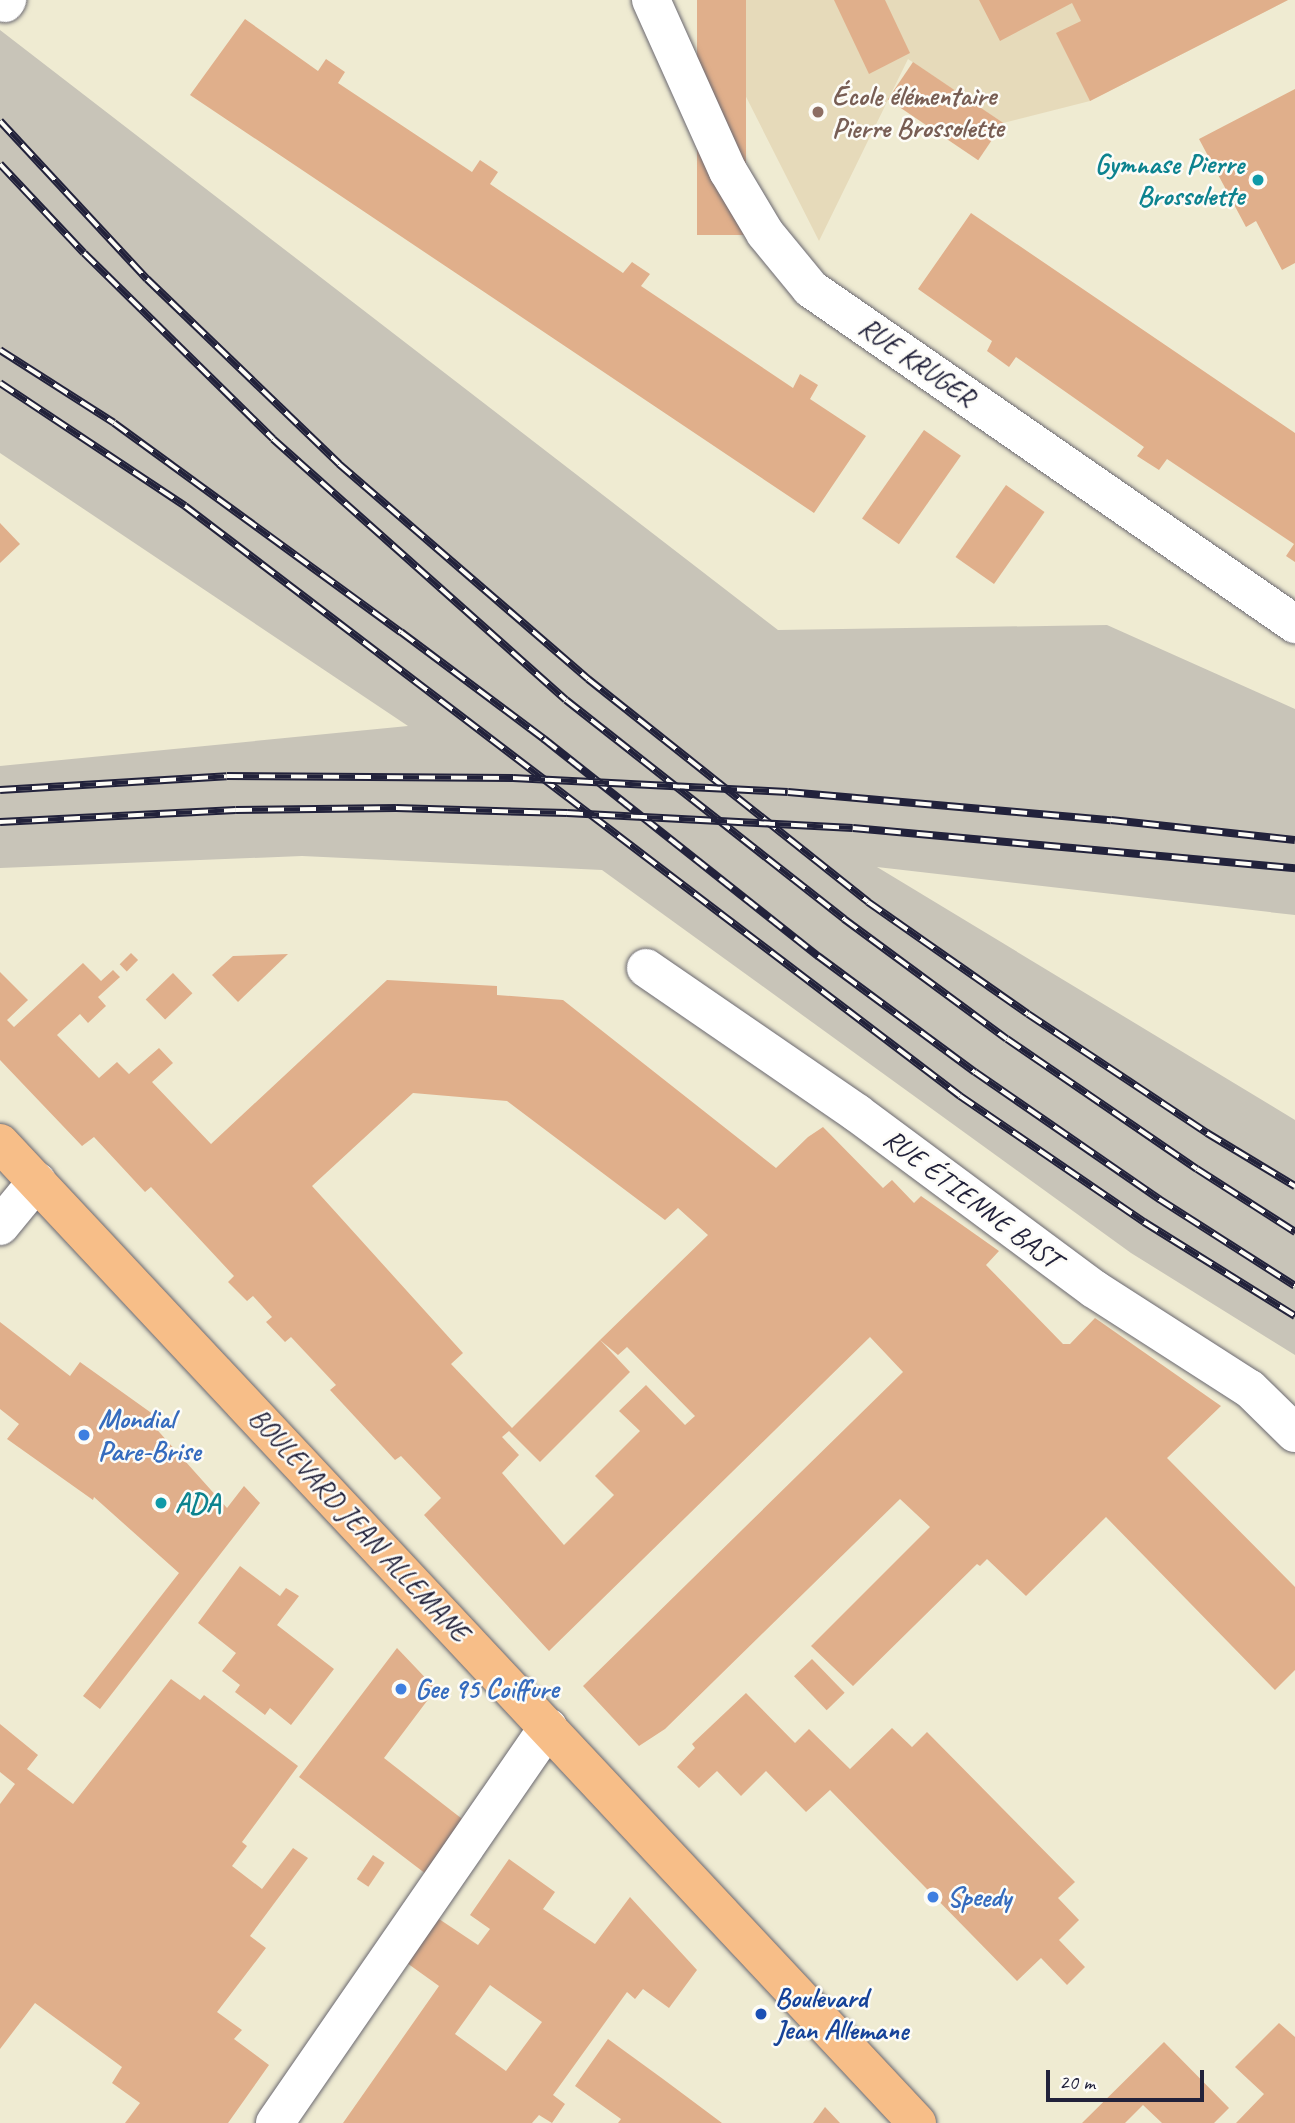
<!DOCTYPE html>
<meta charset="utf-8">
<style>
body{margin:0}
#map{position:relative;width:1295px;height:2123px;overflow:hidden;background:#efebd2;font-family:Caveat,sans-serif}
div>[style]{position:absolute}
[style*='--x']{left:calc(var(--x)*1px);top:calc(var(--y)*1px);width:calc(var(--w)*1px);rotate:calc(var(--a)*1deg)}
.built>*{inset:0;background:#e6daba}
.industrial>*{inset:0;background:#c8c4b8}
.building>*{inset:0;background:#e0af8b;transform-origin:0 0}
.roads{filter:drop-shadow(0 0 2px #6a6870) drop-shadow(0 0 2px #6a6870)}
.minor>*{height:38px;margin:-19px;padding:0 19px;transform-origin:19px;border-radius:19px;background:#fff}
.major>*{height:38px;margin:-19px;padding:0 19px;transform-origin:19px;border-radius:19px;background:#f7be88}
.rail>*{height:8px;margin-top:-4px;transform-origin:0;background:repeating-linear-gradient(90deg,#fdfcf7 0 16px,#22223b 0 32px);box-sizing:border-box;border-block:2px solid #22223b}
.dots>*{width:19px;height:19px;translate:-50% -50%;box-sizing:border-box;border:4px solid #fdfcf7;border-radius:50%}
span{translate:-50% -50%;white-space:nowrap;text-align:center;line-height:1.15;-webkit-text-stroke:5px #fdfcf7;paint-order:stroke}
.education-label{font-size:28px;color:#785e54;font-weight:700}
.left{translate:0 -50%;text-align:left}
.culture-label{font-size:28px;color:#0d838f;font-weight:700}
.right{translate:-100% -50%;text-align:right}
.street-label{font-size:28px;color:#22223b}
.shop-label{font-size:28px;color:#366cbe;font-weight:700}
.transit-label{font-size:28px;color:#164399;font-weight:700}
.scale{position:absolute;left:1046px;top:2070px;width:158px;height:32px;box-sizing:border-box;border:4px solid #22223b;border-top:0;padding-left:9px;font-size:21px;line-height:24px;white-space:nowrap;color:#22223b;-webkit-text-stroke:5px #fdfcf7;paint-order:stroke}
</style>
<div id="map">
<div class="built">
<i style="clip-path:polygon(697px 0,1288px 0,1090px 101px,1003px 123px,908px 59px,819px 241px)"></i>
</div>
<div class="industrial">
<i style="clip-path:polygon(0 30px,778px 630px,1107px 625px,1295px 709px,1295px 915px,877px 867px,1295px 1120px,1295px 1355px,1131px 1253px,602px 870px,302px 856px,0 868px,0 766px,408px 726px,0 453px)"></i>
</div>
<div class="building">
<i style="left:697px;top:0;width:49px;height:235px"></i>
<i style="clip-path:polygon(834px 0,885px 0,910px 53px,869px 74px)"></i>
<i style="clip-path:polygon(979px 0,1288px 0,1090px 101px,1056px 33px,1081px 21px,1072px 3px,1000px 41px)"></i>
<i style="clip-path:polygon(245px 19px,318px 71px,326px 59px,345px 72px,338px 83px,472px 172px,480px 160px,498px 172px,490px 184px,623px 273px,632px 262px,650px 274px,641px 286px,793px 388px,800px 374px,818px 385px,810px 399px,866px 436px,814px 513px,190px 95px)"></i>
<i style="left:913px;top:62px;width:109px;height:45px;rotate:34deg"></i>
<i style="clip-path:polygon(1295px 89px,1295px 263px,1282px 270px,1256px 221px,1246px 227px,1199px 139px)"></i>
<i style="clip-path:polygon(971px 213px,1295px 433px,1295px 562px,1286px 556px,1294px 544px,1167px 459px,1159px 470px,1137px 456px,1144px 447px,1016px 357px,1009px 367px,987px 351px,992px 341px,918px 289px)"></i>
<i style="left:924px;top:430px;width:45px;height:108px;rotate:35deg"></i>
<i style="left:1006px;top:485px;width:47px;height:88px;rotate:35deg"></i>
<i style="clip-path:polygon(0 523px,20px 544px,0 563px)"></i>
<i style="left:131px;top:953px;width:10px;height:16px;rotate:45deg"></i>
<i style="clip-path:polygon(288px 954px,238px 1002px,212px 975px,233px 956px)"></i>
<i style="clip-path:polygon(evenodd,83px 963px,101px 981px,113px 970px,120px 977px,98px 997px,106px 1006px,88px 1023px,80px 1014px,57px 1035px,99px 1078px,117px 1062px,129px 1074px,159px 1048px,173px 1063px,152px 1082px,211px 1144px,387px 980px,497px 986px,497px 995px,563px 1000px,776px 1168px,808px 1137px,823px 1127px,883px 1188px,892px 1180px,914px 1203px,921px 1196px,999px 1251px,986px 1265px,1063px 1344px,1070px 1344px,1095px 1318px,1221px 1406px,1167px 1458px,1295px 1587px,1295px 1670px,1275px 1690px,1106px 1517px,1026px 1596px,987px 1559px,980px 1566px,977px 1564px,853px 1686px,811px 1646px,930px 1527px,900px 1499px,665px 1729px,639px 1746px,583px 1686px,903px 1372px,870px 1337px,549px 1651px,424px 1515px,441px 1498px,401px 1456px,395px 1460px,330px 1390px,336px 1385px,291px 1337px,285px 1342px,266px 1322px,272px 1317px,253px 1296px,247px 1301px,228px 1282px,234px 1276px,151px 1187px,145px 1192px,94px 1137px,82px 1146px,0 1060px,0 972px,28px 1000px,7px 1020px,14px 1027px,83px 963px,413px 1093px,507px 1101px,665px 1220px,678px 1208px,708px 1235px,600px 1340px,618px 1355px,627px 1347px,695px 1416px,685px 1425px,646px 1385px,619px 1411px,640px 1431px,595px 1476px,614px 1495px,564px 1545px,502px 1473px,519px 1455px,502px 1437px,509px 1431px,540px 1462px,630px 1372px,600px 1340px,512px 1428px,451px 1364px,463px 1353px,312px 1186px,413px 1093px)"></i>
<i style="left:173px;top:973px;width:28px;height:38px;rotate:46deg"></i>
<i style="clip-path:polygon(0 1322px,70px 1376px,80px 1362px,157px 1417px,152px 1424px,227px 1508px,244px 1486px,260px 1503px,100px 1709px,83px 1696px,179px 1573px,94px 1497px,93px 1500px,7px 1439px,19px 1424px,0 1409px)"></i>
<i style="clip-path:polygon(240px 1566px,280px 1596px,286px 1588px,299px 1596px,277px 1625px,334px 1669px,291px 1725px,270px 1708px,265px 1715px,235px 1692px,240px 1685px,222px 1671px,236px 1653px,198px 1623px)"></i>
<i style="clip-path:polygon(397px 1648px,436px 1689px,384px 1758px,466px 1822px,426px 1874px,299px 1777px)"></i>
<i style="left:812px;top:1659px;width:47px;height:25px;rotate:46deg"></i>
<i style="clip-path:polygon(171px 1679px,200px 1700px,204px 1695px,298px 1766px,242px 1842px,247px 1846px,232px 1866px,262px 1889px,293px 1848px,308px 1858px,250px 1936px,266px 1948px,217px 2012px,242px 2030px,234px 2039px,269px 2065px,228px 2123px,125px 2123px,140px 2103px,112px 2083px,122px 2067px,35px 2003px,0 2049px,0 1804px,15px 1784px,0 1772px,0 1724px,38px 1755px,27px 1769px,73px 1804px)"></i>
<i style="clip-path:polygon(746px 1693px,795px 1743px,809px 1729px,850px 1769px,892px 1728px,912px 1747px,927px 1732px,1075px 1882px,1058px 1898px,1079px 1920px,1059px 1940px,1085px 1967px,1067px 1985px,1041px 1958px,1017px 1981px,830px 1790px,806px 1812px,766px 1771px,741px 1796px,717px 1771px,699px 1788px,677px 1767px,695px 1748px,692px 1744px)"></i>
<i style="left:373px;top:1855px;width:14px;height:29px;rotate:34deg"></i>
<i style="clip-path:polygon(evenodd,509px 1859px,555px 1892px,543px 1909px,595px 1944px,630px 1897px,697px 1970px,669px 2008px,643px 1989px,635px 1999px,627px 1992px,553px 2095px,565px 2104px,552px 2123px,539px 2115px,532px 2123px,343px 2123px,439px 1986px,400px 1958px,433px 1915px,478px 1945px,490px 1929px,470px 1915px,509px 1859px,490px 1985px,542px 2022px,506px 2071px,455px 2034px,490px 1985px)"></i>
<i style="clip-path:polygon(1279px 2023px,1295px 2037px,1295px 2123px,1236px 2123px,1264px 2094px,1235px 2067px)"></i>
<i style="clip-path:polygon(608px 2039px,663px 2079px,722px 2123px,618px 2123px,621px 2119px,575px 2086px)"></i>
<i style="clip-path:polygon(1164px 2042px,1229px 2108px,1214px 2123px,1162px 2123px,1143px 2105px,1125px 2123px,1082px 2123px)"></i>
<i style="clip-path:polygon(825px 2107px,840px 2123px,813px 2123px)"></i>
</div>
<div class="roads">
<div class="minor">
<i style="--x:651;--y:0;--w:188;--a:65.8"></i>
<i style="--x:728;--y:171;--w:72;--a:59.2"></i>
<i style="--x:765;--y:233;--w:72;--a:50.6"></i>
<i style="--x:811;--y:289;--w:589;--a:34.69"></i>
<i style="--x:5;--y:3;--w:4;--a:-56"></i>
<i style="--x:646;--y:968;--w:256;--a:34.5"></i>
<i style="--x:857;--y:1113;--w:295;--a:36.6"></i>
<i style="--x:1094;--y:1289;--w:185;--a:32.7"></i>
<i style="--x:1250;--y:1389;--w:63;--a:44.4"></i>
<i style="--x:0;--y:1226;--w:58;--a:-50.6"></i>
<i style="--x:275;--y:2123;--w:481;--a:-55.4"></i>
</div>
<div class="major">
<i style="--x:0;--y:1143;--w:1342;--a:46.9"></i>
</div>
</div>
<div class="rail">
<i style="--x:0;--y:121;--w:216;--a:47.1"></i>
<i style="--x:147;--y:279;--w:267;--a:43.9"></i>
<i style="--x:339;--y:464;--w:329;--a:40.8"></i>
<i style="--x:588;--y:679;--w:358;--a:38.5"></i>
<i style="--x:868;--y:902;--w:195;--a:35"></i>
<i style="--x:1028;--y:1014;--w:215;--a:33.6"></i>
<i style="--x:1207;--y:1133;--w:103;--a:31.1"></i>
<i style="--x:0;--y:164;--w:122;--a:46.7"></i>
<i style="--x:84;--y:253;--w:265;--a:44.5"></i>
<i style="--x:273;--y:439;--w:392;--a:41.7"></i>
<i style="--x:566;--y:700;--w:354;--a:38.2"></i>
<i style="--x:844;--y:919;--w:202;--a:36.4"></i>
<i style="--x:1007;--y:1039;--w:230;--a:34.4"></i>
<i style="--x:1197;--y:1169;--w:117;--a:32.7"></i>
<i style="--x:0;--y:350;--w:135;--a:32.6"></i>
<i style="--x:114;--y:423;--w:355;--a:36.1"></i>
<i style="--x:401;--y:632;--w:179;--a:36.8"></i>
<i style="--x:544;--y:739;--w:350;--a:38.4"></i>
<i style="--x:818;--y:956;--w:195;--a:36.5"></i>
<i style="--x:975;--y:1072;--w:224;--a:34.6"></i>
<i style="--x:1159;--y:1199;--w:161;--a:32.6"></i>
<i style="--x:0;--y:383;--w:222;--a:33.6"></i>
<i style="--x:185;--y:506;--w:974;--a:37.28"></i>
<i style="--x:960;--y:1096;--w:223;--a:34.4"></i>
<i style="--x:1144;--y:1222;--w:178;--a:31.9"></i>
<i style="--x:0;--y:790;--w:227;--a:-3.5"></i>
<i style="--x:227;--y:776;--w:286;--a:0.4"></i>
<i style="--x:513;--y:778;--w:275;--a:2.9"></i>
<i style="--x:788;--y:792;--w:324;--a:5"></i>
<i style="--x:1111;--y:820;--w:185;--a:6.2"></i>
<i style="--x:0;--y:822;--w:236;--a:-2.9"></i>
<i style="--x:236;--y:810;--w:160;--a:-0.7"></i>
<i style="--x:396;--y:808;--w:171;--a:1.7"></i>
<i style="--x:567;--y:813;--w:286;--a:3"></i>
<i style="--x:853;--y:828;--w:444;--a:5.2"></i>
</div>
<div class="dots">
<i style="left:818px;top:112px;background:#8d6e63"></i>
<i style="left:1258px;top:180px;background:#0f9aa8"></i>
<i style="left:84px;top:1435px;background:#3f7fe0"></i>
<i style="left:161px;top:1503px;background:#0f9aa8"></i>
<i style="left:401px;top:1689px;background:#3f7fe0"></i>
<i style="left:933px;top:1897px;background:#3f7fe0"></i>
<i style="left:761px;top:2014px;background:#1a4fb4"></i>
</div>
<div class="education-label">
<span class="left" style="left:832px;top:112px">École élémentaire<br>Pierre Brossolette</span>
</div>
<div class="culture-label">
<span class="right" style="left:1244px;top:180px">Gymnase Pierre<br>Brossolette</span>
<span class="left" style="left:175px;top:1503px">ADA</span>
</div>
<div class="street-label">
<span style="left:917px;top:362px;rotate:35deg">RUE KRUGER</span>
<span style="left:972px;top:1199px;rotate:37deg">RUE ÉTIENNE BAST</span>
<span style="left:359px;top:1525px;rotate:47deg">BOULEVARD JEAN ALLEMANE</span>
</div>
<div class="shop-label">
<span class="left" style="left:98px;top:1435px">Mondial<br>Pare-Brise</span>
<span class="left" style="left:415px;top:1689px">Gee 95 Coiffure</span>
<span class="left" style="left:947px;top:1897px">Speedy</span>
</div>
<div class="transit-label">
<span class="left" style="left:775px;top:2014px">Boulevard<br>Jean Allemane</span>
</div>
<div class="scale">20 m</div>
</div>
